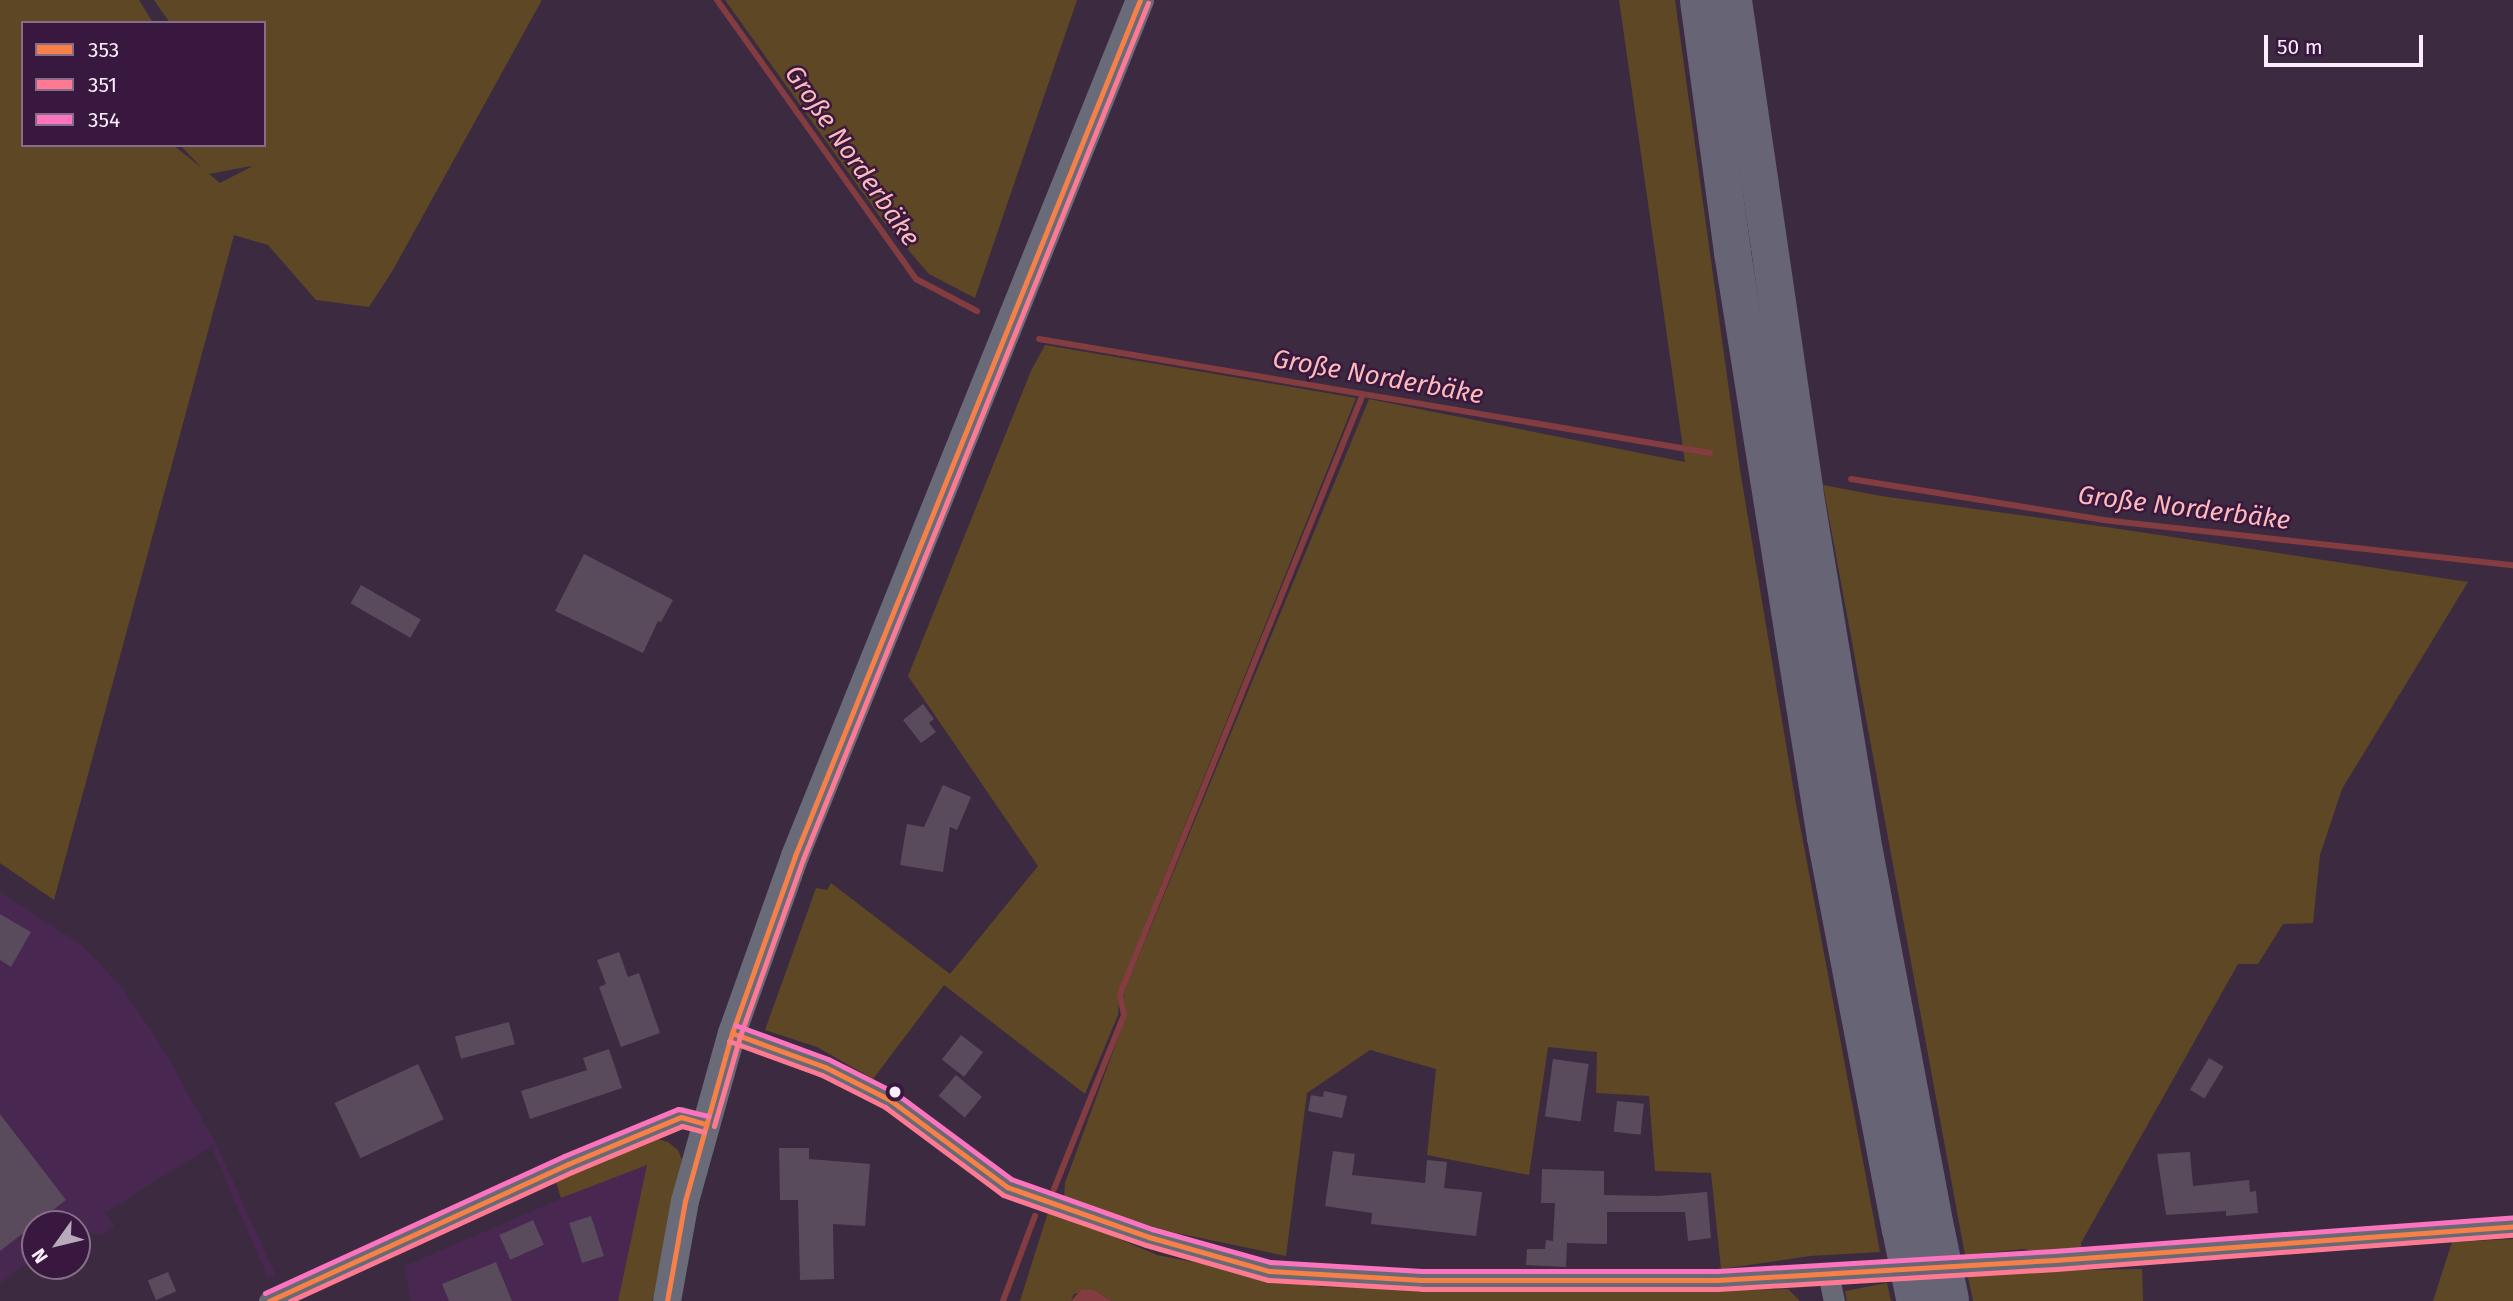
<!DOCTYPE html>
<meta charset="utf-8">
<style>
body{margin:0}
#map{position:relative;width:2513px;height:1301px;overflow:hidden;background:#3c2b40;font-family:"Fira Sans",sans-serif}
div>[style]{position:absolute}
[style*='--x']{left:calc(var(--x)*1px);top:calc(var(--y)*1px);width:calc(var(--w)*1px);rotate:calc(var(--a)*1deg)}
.built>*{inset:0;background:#482750}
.green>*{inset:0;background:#5d4724}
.water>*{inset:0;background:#833c40}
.stream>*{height:6px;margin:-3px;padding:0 3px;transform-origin:3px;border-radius:3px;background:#833c40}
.building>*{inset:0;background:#594a5c;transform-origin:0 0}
.street>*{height:21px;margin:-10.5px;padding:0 10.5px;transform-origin:10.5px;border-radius:10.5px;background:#676a75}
.secondary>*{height:28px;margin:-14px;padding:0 14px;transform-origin:14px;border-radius:14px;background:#6a6b79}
.highway>*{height:37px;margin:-18.5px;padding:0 18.5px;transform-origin:18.5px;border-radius:18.5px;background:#676475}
.highway-bridge>*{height:37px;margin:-18.5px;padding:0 18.5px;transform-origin:18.5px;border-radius:18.5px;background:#676475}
.bus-1>*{height:5px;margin:-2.5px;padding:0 2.5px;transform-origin:2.5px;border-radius:2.5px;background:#f78048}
.bus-2>*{height:5px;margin:-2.5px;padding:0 2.5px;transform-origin:2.5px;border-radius:2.5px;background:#fe7a93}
.bus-3>*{height:5px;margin:-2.5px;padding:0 2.5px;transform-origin:2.5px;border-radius:2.5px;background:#fc73be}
.dots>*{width:19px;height:19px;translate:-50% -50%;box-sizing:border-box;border:4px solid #38183e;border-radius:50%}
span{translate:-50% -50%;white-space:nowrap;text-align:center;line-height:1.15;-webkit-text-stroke:5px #38183e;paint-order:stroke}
.water-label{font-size:26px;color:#febab8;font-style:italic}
.legend{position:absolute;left:21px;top:21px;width:245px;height:126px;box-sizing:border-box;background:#38183e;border:2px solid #866e8a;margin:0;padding:9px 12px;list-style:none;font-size:21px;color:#faeefc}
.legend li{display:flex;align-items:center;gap:14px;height:35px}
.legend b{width:35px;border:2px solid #866e8a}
.north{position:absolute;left:21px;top:1210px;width:70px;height:70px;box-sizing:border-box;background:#38183e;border:2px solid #866e8a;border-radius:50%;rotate:236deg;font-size:19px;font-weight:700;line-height:28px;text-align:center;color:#faeefc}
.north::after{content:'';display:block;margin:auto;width:24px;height:32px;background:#b8aaba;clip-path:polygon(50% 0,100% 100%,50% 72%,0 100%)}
.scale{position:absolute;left:2264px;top:35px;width:159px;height:32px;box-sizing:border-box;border:4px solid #faeefc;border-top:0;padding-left:9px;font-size:21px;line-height:24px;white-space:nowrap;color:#faeefc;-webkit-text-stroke:5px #38183e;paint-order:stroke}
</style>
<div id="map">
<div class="built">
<i style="clip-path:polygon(0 892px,82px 945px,123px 989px,162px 1047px,216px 1144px,276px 1276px,268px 1278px,211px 1146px,105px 1213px,115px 1227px,102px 1235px,77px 1232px,77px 1224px,35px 1224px,35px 1258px,0 1283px)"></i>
<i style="clip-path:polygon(648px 1164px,618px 1301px,411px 1301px,405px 1266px,599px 1182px)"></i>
</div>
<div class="green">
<i style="clip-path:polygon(evenodd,0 0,139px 0,153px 23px,23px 23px,23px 145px,173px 145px,202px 168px,180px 145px,264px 145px,264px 23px,170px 23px,154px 0,542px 0,393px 270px,369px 307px,316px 300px,268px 245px,234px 235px,54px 900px,0 863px,0 0,251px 167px,220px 183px,209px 174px,251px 166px,251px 167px)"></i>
<i style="clip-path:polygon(725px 0,1077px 0,975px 298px,929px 274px,883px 221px)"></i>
<i style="clip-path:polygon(1619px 0,1675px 0,1740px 470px,1796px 804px,1880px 1252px,1810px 1256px,1721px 1269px,1711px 1173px,1655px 1171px,1649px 1096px,1596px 1093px,1597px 1052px,1548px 1047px,1529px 1175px,1427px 1155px,1436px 1069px,1370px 1050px,1307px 1093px,1286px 1256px,1167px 1231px,1064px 1198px,1065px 1183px,1126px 1016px,1123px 994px,1369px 399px,1685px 462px)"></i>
<i style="clip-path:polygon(1045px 345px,1356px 398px,1120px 987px,1118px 1015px,1085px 1094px,944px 985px,873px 1079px,817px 1047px,765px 1030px,816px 888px,827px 890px,831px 883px,950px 974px,1038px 866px,908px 676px,1031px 371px)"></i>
<i style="clip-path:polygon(1823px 485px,1881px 496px,2113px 528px,2468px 582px,2342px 789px,2320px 855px,2313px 923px,2283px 924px,2258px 964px,2238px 964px,2081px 1243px,2082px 1270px,2142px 1269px,2143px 1301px,1973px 1301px,1968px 1277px,2028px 1269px,2031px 1251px,2024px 1249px,1965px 1255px)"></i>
<i style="clip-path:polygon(654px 1138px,668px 1142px,678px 1150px,682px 1160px,654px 1295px,652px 1301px,618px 1301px,647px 1165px,561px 1198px,556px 1182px)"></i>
<i style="clip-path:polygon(1049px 1209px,1157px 1255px,1322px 1287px,1648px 1292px,1788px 1289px,1800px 1301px,1112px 1301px,1094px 1290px,1074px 1294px,1071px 1301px,1020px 1301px)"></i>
<i style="clip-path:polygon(2513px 1239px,2513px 1301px,2433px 1301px,2452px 1242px)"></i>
<i style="clip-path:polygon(1887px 1283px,1891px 1301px,1847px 1301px,1845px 1291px)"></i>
</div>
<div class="water">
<i style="clip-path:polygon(1082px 1289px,1094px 1290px,1112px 1301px,1071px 1301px)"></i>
</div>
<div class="stream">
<i style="--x:717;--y:0;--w:343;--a:54.5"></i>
<i style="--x:916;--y:279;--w:69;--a:27.7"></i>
<i style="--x:1039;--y:339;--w:681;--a:9.64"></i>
<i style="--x:1851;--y:479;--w:255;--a:9.2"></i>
<i style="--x:2103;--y:520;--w:412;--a:6.3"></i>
<i style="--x:1054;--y:1189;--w:188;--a:-68.1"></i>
<i style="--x:1124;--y:1015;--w:21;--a:-101"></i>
<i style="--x:1120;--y:994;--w:647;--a:-67.95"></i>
<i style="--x:1003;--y:1301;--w:91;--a:-69.4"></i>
</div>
<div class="building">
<i style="clip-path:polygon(584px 554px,673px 600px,661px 622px,658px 621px,643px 653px,555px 611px)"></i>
<i style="left:361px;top:585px;width:69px;height:21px;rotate:30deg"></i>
<i style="clip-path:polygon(923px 704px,934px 719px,929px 723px,936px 732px,921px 743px,903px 720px)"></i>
<i style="clip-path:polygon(943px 785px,971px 797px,957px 830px,950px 827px,943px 872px,900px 865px,907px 824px,924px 827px)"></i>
<i style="clip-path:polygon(0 914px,31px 932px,11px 967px,0 960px)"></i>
<i style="clip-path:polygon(619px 952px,628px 977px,639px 973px,660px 1033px,621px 1047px,599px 987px,606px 984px,597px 960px)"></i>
<i style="left:509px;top:1022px;width:23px;height:56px;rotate:75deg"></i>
<i style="left:961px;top:1035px;width:28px;height:31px;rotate:38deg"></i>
<i style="clip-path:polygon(609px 1049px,622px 1088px,530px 1119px,521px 1091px,587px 1070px,583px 1058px)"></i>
<i style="left:2209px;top:1058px;width:17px;height:37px;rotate:31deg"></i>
<i style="left:1553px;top:1059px;width:36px;height:58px;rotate:8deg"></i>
<i style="left:418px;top:1064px;width:61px;height:92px;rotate:65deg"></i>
<i style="left:956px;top:1075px;width:34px;height:27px;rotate:40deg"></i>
<i style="clip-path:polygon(1324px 1091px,1347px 1096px,1342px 1118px,1308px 1111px,1311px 1095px,1323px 1097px)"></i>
<i style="left:1617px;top:1101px;width:27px;height:31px;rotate:6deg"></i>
<i style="clip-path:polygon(0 1114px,66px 1200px,0 1251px)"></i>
<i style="clip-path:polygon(779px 1148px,809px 1148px,809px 1159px,870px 1164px,865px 1226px,833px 1224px,834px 1279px,800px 1280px,798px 1200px,780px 1200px)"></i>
<i style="clip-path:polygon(1333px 1151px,1355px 1154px,1352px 1175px,1425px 1183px,1427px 1160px,1447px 1162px,1444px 1188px,1482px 1192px,1476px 1236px,1371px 1224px,1372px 1213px,1325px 1206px)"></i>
<i style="clip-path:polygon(2190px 1152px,2193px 1186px,2249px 1180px,2250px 1192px,2256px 1191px,2258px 1213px,2226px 1216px,2226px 1211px,2166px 1215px,2157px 1154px)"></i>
<i style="clip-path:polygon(1542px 1169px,1604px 1171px,1604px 1195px,1658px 1196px,1707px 1192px,1711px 1238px,1688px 1241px,1685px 1212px,1607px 1212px,1607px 1244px,1567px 1243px,1566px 1267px,1526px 1265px,1527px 1249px,1545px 1249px,1546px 1240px,1553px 1241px,1555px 1203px,1541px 1203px)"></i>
<i style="left:591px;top:1216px;width:42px;height:23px;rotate:72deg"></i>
<i style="left:533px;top:1220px;width:27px;height:37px;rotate:66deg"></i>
<i style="clip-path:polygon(496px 1262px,512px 1301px,449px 1301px,442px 1284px)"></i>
<i style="left:168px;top:1272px;width:21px;height:22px;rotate:67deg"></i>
</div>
<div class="street">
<i style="--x:732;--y:1033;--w:99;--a:20.1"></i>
<i style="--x:825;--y:1067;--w:73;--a:26.9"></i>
<i style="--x:890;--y:1100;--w:146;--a:36.6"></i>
<i style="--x:1007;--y:1187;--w:151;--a:19.4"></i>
<i style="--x:1149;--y:1237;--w:125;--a:15.8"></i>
<i style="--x:1269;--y:1271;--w:153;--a:3.4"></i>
<i style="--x:1422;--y:1280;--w:295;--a:0"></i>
<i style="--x:1717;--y:1280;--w:339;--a:-3.4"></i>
<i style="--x:2055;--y:1260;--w:459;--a:-4.2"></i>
<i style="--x:1828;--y:1273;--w:29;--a:78"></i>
<i style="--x:269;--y:1301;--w:329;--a:-24.6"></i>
<i style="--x:568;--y:1164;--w:122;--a:-22.6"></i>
<i style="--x:681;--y:1117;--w:26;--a:16"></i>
</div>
<div class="secondary">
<i style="--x:667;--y:1301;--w:102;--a:-79.8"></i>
<i style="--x:685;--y:1201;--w:174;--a:-74.4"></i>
<i style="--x:732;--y:1033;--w:188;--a:-70.4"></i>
<i style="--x:795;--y:856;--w:923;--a:-68.05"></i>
</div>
<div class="highway">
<i style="--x:1698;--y:0;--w:254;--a:82.3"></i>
<i style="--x:1732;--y:252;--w:592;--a:80.97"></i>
<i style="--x:1825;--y:837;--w:399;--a:79.2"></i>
<i style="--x:1733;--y:0;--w:494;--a:81.7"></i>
<i style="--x:1804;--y:489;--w:351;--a:80.6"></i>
<i style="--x:1861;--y:835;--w:403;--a:79.3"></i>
</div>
<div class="highway-bridge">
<i style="--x:1900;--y:1229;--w:70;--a:78.5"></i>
<i style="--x:1936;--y:1231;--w:69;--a:78.4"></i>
</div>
<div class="bus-1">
<i style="--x:732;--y:1033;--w:99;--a:20.1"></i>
<i style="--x:825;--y:1067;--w:73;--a:26.9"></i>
<i style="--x:890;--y:1100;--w:146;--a:36.6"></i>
<i style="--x:1007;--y:1187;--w:151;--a:19.4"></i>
<i style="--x:1149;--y:1237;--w:125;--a:15.8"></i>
<i style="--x:1269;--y:1271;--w:153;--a:3.4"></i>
<i style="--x:1422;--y:1280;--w:295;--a:0"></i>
<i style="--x:1717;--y:1280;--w:339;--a:-3.4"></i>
<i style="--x:2055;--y:1260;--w:459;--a:-4.2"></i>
<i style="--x:269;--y:1301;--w:329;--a:-24.6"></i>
<i style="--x:568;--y:1164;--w:122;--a:-22.6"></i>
<i style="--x:681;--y:1117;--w:26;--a:16"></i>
<i style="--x:667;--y:1301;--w:102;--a:-79.8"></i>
<i style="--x:685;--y:1201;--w:174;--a:-74.4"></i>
<i style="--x:732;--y:1033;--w:188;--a:-70.4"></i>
<i style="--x:795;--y:856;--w:923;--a:-68.05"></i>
</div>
<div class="bus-2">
<i style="--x:729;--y:1041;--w:99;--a:20.1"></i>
<i style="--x:822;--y:1075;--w:71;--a:26.9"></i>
<i style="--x:885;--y:1107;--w:147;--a:36.7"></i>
<i style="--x:1003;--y:1195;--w:151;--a:19.3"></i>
<i style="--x:1146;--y:1245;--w:127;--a:16"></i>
<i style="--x:1268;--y:1280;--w:154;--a:3.3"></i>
<i style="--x:1422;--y:1289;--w:296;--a:0"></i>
<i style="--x:1718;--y:1289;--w:339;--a:-3.4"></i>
<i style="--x:2056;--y:1269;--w:458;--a:-4.3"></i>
<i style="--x:714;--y:1126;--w:94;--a:-73.9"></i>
<i style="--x:740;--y:1036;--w:188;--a:-70.4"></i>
<i style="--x:803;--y:859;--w:923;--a:-68.05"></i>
<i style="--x:290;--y:1301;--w:310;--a:-24.6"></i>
<i style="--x:572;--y:1172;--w:119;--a:-22.7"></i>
<i style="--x:682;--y:1126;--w:23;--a:15"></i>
</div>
<div class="bus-3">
<i style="--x:735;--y:1025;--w:99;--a:20.1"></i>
<i style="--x:828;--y:1059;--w:74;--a:26.6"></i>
<i style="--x:894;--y:1092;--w:146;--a:36.6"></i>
<i style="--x:1011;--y:1179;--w:150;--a:19.5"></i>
<i style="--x:1152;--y:1229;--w:123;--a:15.6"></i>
<i style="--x:1270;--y:1262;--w:152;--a:3.4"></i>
<i style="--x:1422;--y:1271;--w:295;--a:0"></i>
<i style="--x:1717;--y:1271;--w:338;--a:-3.4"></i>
<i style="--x:2054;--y:1251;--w:459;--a:-4.2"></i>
<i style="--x:265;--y:1293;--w:329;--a:-24.6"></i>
<i style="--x:564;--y:1156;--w:123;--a:-22.4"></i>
<i style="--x:678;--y:1109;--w:31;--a:13"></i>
</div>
<div class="dots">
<i style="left:895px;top:1092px;background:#faeefc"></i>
</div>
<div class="water-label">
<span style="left:852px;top:156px;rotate:55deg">Große Norderbäke</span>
<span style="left:1378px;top:377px;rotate:10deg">Große Norderbäke</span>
<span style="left:2184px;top:508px;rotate:7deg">Große Norderbäke</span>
</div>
<ul class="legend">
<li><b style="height:9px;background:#f78048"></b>353</li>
<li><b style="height:9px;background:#fe7a93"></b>351</li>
<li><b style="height:9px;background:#fc73be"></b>354</li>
</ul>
<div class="north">N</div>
<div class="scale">50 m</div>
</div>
